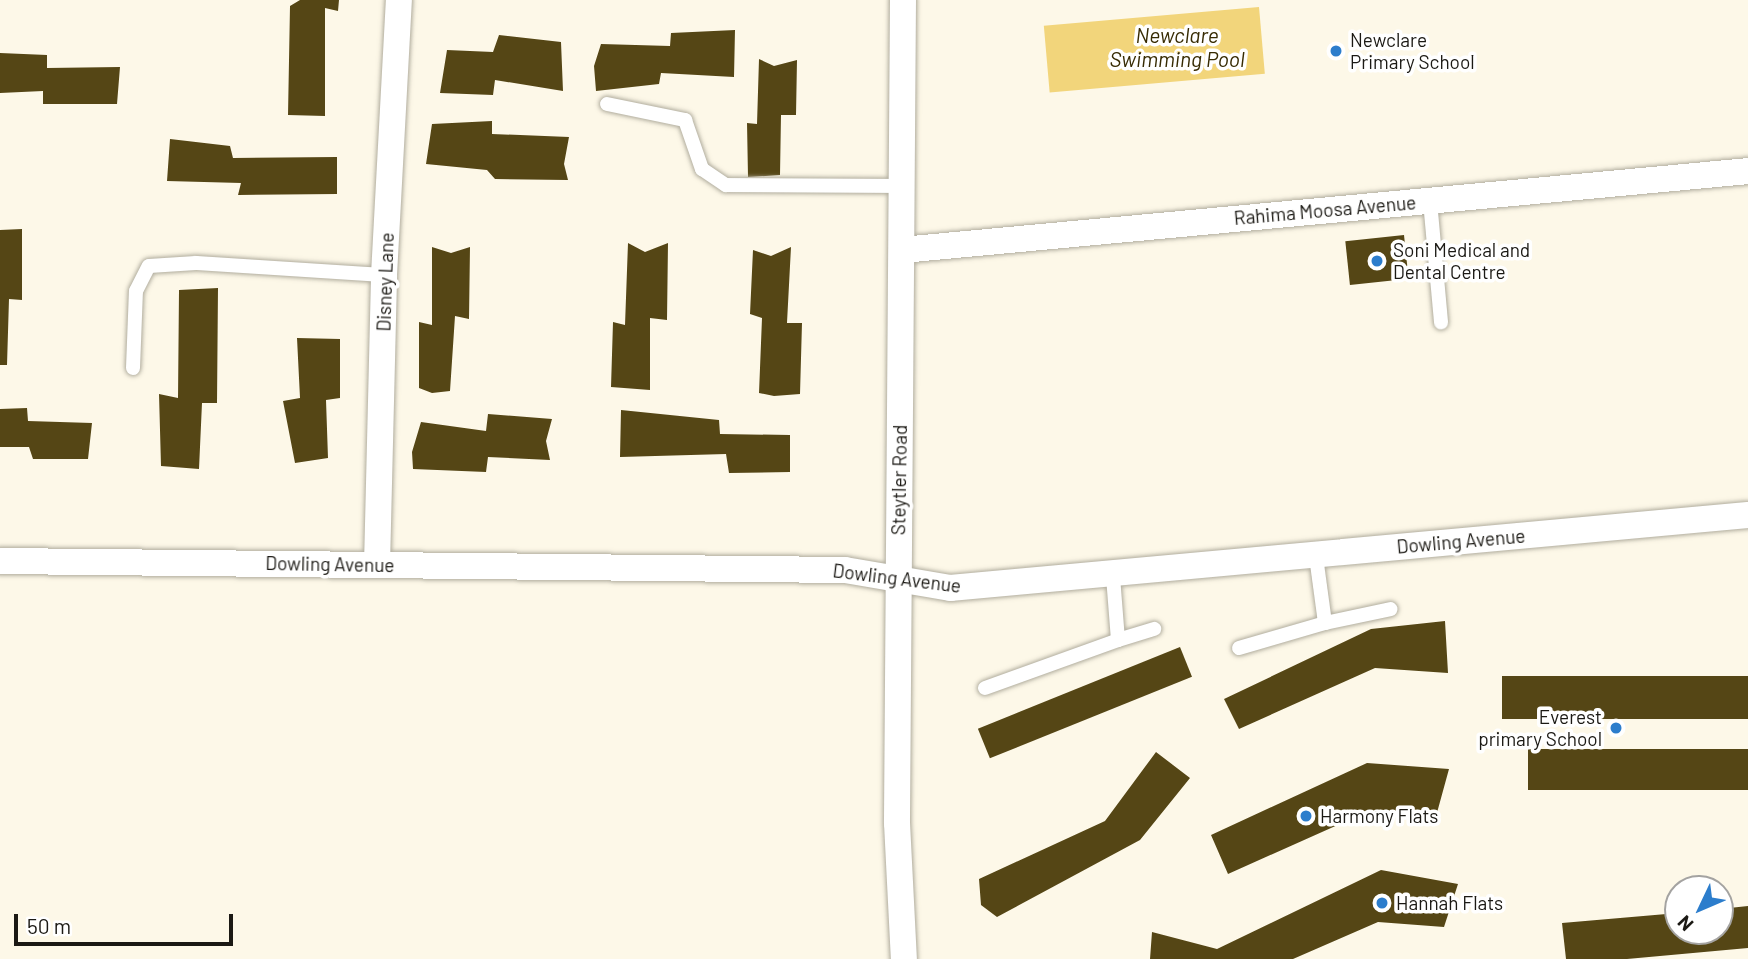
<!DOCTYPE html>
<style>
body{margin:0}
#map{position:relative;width:1748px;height:959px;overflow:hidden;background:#fdf8e8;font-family:Barlow,sans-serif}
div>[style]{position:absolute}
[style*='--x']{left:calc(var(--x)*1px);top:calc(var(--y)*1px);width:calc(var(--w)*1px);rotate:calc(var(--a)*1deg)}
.water>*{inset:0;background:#f2d57b;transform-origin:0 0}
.building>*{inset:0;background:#554615;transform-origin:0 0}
.roads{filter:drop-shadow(0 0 2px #b1ad9e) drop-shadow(0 0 2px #b1ad9e)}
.service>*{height:14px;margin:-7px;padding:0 7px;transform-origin:7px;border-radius:7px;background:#fff}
.minor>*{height:26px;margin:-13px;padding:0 13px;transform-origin:13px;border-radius:13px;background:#fff}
.dots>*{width:19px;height:19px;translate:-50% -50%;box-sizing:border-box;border:4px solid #fff;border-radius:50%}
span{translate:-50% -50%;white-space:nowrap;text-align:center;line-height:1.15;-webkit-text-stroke:7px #fff;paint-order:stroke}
.poi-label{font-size:19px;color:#1b1914}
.left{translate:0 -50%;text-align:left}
.right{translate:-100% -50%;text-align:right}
.street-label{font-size:19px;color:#1b1914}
.water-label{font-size:21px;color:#372b03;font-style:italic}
.north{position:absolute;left:1664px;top:875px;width:70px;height:70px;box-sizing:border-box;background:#fff;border:2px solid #a4a3a1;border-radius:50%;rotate:226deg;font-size:19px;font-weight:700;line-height:28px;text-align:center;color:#1b1914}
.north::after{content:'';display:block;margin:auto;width:24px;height:32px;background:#2c7dcc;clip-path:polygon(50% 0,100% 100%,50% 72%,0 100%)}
.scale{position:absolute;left:14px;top:914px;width:219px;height:32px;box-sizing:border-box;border:4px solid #1b1914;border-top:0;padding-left:9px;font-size:21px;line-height:24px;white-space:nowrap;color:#1b1914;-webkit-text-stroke:5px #fff;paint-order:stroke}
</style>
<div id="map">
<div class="water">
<i style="left:1259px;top:7px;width:67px;height:216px;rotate:85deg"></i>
</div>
<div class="building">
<i style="clip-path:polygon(300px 0,339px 0,338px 11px,325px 8px,325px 116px,288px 115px,290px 6px)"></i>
<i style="clip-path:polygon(735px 30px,734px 77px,661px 73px,659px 84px,596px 91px,594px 66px,601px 44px,670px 46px,671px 33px)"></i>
<i style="clip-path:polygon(499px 35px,561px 42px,563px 91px,495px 80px,493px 95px,440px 93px,447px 50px,493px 52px)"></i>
<i style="clip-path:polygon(0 53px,47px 55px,47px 68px,120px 67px,117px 104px,43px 104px,43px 91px,0 93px)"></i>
<i style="clip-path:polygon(759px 59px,774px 66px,797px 60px,796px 115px,781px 115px,780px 175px,748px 177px,747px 123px,757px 124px)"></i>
<i style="clip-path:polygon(492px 121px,492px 134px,569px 137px,564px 164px,568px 180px,495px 179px,487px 170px,426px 164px,432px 124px)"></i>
<i style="clip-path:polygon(170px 139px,230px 146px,233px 158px,337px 157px,337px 194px,238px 195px,241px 183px,167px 181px)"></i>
<i style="clip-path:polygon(22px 229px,22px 300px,9px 299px,7px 365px,0 365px,0 230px)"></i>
<i style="left:1404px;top:235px;width:44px;height:59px;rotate:84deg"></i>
<i style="clip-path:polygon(628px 243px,645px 252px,668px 243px,667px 320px,650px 318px,650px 390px,611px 387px,613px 322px,625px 325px)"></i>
<i style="clip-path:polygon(432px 247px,451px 253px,470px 247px,469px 319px,455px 316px,450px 391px,432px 393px,419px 388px,419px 322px,432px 325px)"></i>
<i style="clip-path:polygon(791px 247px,787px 323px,802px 323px,800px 394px,774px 396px,759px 393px,762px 318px,750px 314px,753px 250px,771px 256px)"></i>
<i style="clip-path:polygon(218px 288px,217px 403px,202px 403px,199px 469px,161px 466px,159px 394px,178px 398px,179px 290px)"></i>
<i style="clip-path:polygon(297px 338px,340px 339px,340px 398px,326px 400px,328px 458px,295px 463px,283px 401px,300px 398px)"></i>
<i style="clip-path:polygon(27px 408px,28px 421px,92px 423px,88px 459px,33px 459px,29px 447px,0 447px,0 409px)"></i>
<i style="clip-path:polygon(621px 410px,719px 420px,720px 434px,790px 435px,790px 472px,729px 473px,726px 454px,620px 457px)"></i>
<i style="clip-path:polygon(488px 414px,552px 419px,546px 441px,550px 460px,488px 457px,486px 472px,413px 469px,412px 452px,421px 422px,486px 431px)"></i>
<i style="clip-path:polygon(1445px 621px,1448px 673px,1375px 668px,1239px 729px,1224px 699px,1371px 629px)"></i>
<i style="left:1180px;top:647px;width:32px;height:218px;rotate:68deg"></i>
<i style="left:1748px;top:676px;width:43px;height:246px;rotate:90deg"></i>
<i style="left:1748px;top:749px;width:41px;height:220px;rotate:90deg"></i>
<i style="clip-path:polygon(1156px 752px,1190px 778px,1140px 840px,997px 917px,981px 905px,979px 879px,1105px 821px)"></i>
<i style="clip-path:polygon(1367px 763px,1449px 769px,1435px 820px,1369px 811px,1228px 874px,1211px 835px)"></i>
<i style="clip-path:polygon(1381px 870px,1458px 884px,1444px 927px,1378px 922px,1293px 959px,1150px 959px,1152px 932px,1217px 949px)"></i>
<i style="clip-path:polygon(1748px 906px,1748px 948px,1627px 959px,1566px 959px,1562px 923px,1678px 913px,1678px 931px,1720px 931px,1720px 909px)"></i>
</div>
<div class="roads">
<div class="service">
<i style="--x:607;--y:104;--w:80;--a:11.6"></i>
<i style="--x:685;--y:120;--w:52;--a:70.9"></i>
<i style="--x:702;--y:169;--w:29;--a:34"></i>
<i style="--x:726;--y:185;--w:175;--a:0.3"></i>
<i style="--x:1430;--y:201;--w:122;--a:84.8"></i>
<i style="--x:133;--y:368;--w:77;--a:-87.8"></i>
<i style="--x:136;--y:291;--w:28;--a:-63"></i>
<i style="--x:149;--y:266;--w:47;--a:-3.7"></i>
<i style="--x:196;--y:263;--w:188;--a:3.7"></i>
<i style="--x:1325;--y:623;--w:67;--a:-12"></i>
<i style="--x:1118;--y:640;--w:38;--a:-17"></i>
<i style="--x:1239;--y:648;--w:90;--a:-16.2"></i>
<i style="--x:1325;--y:623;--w:68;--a:-97.7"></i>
<i style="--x:985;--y:688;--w:141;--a:-19.8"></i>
<i style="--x:1118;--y:640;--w:64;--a:-94.5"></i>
</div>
<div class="minor">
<i style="--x:903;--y:0;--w:823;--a:90.42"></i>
<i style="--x:897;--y:823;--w:136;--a:87.1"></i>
<i style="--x:902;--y:250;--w:850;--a:-5.33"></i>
<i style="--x:0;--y:561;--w:845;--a:0.61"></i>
<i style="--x:845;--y:570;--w:107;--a:9.7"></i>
<i style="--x:950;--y:588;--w:801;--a:-5.23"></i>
<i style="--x:377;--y:565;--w:290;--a:-88.6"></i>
<i style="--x:384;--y:275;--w:275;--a:-86.9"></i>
</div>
</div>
<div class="dots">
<i style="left:1336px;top:51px;background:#2c7dcc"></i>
<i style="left:1377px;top:261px;background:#2c7dcc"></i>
<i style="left:1616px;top:728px;background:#2c7dcc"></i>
<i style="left:1306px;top:816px;background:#2c7dcc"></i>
<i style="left:1382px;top:903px;background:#2c7dcc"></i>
</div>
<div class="poi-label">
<span class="left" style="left:1350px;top:51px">Newclare<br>Primary School</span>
<span class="left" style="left:1393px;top:261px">Soni Medical and<br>Dental Centre</span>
<span class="right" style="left:1602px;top:728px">Everest<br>primary School</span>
<span class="left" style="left:1320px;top:816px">Harmony Flats</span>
<span class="left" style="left:1396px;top:903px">Hannah Flats</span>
</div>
<div class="street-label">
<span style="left:1325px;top:210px;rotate:-5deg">Rahima Moosa Avenue</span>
<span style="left:385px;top:282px;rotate:-88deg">Disney Lane</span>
<span style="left:899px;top:480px;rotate:-89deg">Steytler Road</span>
<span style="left:1461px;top:541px;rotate:-5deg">Dowling Avenue</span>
<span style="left:330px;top:564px;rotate:1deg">Dowling Avenue</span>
<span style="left:897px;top:578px;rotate:7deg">Dowling Avenue</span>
</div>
<div class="water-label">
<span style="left:1177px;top:47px">Newclare<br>Swimming Pool</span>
</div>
<div class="north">N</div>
<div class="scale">50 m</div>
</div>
